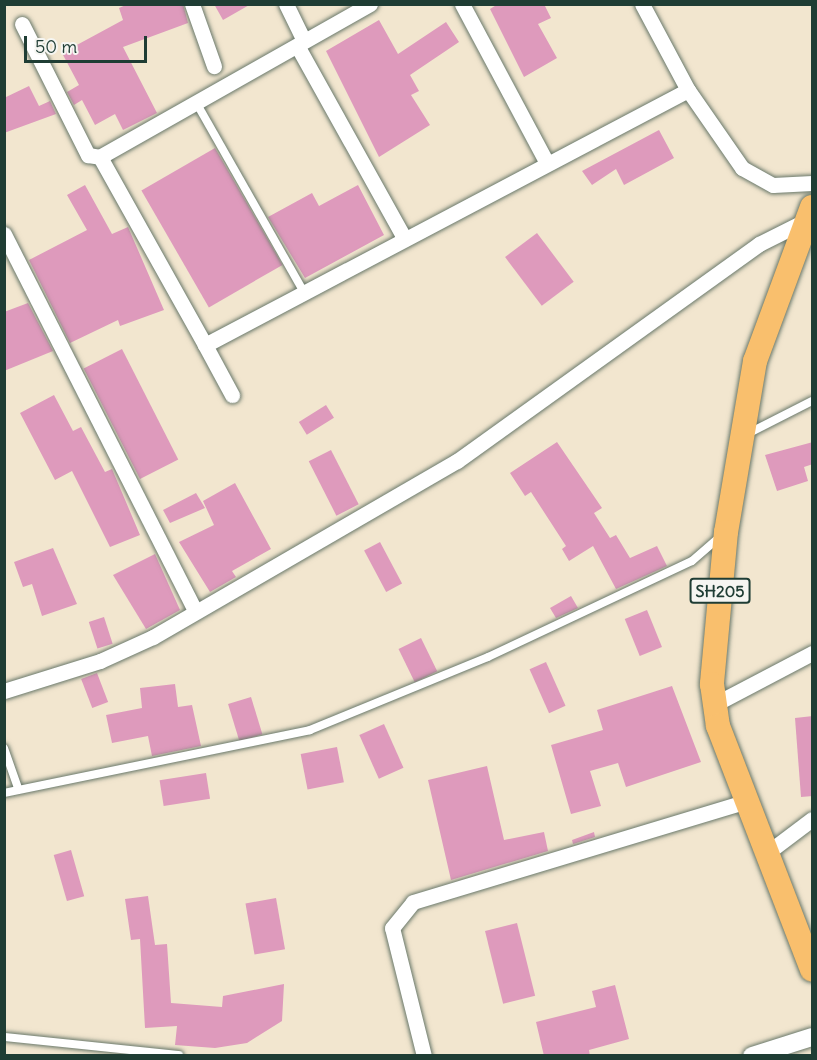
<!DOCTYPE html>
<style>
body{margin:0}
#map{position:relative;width:817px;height:1060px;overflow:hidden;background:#f2e6cf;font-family:Delius,sans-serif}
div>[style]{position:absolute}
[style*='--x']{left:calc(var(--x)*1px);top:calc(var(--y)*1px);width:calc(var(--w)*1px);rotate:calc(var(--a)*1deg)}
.building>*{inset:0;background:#de9abc;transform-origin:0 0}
.roads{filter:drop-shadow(0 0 2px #69786a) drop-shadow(0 0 2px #69786a)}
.service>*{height:8px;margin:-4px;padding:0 4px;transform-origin:4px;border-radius:4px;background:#fff}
.minor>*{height:15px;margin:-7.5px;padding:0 7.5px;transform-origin:7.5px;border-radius:7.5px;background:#fff}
.tertiary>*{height:18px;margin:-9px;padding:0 9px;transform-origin:9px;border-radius:9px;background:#fff}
.primary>*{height:24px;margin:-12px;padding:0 12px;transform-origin:12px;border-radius:12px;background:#f9bf6d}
span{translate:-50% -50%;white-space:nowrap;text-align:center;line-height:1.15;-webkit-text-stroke:6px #f6f6f2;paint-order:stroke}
.shield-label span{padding:2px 4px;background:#f6f6f2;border:2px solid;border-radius:4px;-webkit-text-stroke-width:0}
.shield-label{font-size:16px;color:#1f3d34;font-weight:700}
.frame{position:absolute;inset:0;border:6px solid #1f3d34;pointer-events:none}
.scale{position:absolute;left:24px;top:36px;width:123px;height:27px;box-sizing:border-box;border:3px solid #1f3d34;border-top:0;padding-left:8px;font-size:18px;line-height:21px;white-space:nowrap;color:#1f3d34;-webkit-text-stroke:4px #f6f6f2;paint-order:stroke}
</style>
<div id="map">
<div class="building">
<i style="clip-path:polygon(128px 4px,183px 4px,188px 23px,123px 47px,157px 113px,123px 130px,115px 114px,95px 125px,82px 100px,74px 105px,67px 92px,79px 85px,62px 53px,123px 20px,119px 8px)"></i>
<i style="clip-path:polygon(214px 4px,251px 4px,223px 20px)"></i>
<i style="clip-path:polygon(498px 4px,544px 4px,551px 18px,538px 24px,557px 58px,524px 77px,490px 9px)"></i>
<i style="clip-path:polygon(379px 20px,398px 54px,446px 22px,459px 42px,410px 75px,419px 91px,411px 95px,430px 125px,379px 157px,326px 51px)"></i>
<i style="clip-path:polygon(29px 86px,39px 106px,50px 101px,56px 114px,4px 133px,4px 98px)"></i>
<i style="clip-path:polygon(659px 130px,674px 158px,624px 185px,616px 169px,592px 185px,582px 171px)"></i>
<i style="left:215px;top:148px;width:135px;height:85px;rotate:60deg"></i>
<i style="clip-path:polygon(85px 185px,112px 234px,128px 227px,164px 310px,120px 326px,118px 320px,70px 343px,29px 260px,87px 230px,67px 195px)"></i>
<i style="clip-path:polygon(358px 185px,384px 235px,305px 278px,268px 217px,312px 193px,319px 206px)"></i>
<i style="left:537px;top:233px;width:61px;height:40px;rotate:53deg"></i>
<i style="clip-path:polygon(28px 303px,53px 351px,4px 371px,4px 312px)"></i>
<i style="left:122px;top:349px;width:124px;height:43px;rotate:63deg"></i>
<i style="clip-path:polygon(54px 395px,73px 431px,81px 427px,105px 472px,112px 469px,140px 535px,110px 547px,72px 471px,55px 480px,20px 413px)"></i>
<i style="left:326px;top:405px;width:15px;height:32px;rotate:58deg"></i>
<i style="clip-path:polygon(557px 442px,602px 508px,594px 513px,610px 538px,616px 535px,630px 558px,657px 546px,667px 566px,616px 589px,593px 546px,569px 561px,562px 549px,566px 546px,531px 492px,525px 496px,510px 473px)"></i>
<i style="clip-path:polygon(813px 442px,813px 464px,804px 467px,808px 481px,777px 491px,765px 455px)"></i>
<i style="left:331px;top:450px;width:61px;height:25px;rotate:63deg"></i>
<i style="clip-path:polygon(235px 483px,271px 549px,232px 571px,236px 577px,210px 592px,179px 542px,214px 525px,203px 501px)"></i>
<i style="clip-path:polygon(196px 493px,205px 508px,170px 523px,163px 510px)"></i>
<i style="left:380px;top:542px;width:47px;height:18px;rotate:62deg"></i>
<i style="clip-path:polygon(53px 548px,77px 604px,42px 616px,32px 584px,23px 587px,14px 562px)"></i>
<i style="clip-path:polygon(155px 554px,180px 610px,146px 629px,113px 575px)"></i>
<i style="clip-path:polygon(571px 596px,578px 608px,556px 618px,550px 608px)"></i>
<i style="left:647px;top:610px;width:40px;height:24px;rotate:68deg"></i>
<i style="left:104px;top:617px;width:28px;height:16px;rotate:72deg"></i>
<i style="left:421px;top:638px;width:37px;height:25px;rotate:64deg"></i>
<i style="left:546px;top:662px;width:48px;height:18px;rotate:66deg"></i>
<i style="left:97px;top:673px;width:31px;height:17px;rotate:69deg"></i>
<i style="clip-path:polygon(175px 684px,178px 707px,192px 705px,201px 746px,152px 756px,148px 736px,112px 743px,106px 715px,142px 708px,140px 688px)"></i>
<i style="clip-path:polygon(672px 686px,701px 762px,626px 787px,618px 763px,590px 771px,601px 806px,571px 814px,551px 745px,603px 730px,597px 710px)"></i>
<i style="left:251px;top:697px;width:39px;height:24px;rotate:73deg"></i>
<i style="clip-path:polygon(813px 716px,813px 796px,801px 797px,795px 718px)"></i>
<i style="left:384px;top:724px;width:48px;height:27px;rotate:66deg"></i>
<i style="left:337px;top:747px;width:36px;height:37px;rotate:79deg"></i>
<i style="clip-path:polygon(487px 766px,504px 840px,544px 832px,548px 851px,451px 880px,428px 780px)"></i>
<i style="left:206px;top:773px;width:26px;height:47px;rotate:81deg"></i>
<i style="clip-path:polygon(594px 832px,595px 837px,573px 844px,572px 840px)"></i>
<i style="left:71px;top:850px;width:48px;height:18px;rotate:74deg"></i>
<i style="clip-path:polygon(148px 896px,155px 945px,167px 944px,171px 1003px,222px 1007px,223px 996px,284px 984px,282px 1021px,247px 1043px,215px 1048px,175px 1045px,177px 1026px,145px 1028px,140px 939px,131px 940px,125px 899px)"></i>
<i style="left:276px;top:898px;width:52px;height:31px;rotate:80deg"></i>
<i style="left:517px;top:923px;width:75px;height:33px;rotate:76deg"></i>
<i style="clip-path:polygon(615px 985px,629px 1039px,589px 1050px,590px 1056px,544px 1056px,536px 1022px,596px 1007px,592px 991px)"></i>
</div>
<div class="roads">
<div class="service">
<i style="--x:197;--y:104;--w:216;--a:60.4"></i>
<i style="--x:747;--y:434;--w:73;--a:-26.9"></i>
<i style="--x:4;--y:748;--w:42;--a:70.7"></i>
<i style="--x:4;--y:793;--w:312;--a:-11.6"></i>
<i style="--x:310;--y:730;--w:192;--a:-22.3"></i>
<i style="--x:488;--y:657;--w:225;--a:-25.2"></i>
<i style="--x:692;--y:561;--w:37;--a:-41"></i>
<i style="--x:4;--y:1037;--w:176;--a:5.9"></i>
</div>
<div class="minor">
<i style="--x:192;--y:4;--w:66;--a:70.5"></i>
<i style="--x:286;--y:4;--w:39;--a:64"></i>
<i style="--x:370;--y:4;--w:310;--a:150.5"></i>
<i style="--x:100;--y:157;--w:215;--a:60.8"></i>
<i style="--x:205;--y:345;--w:546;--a:-27.83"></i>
<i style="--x:462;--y:4;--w:180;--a:61.9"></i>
<i style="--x:642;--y:4;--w:98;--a:61.9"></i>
<i style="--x:688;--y:90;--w:95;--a:55.3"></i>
<i style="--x:742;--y:168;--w:35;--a:29"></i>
<i style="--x:773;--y:185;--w:39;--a:-3"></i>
<i style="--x:22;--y:24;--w:147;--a:63.3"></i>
<i style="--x:88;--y:155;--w:12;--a:9"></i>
<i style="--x:299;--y:49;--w:216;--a:60.9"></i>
<i style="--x:4;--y:234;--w:423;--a:63.1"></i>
<i style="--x:205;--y:345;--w:57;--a:61.6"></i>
<i style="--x:4;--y:691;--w:101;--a:-17.4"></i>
<i style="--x:100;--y:661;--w:58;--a:-24.4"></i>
<i style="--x:153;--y:637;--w:351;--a:-30.1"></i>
<i style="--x:457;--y:461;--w:372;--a:-35.7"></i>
<i style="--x:759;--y:244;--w:49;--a:-26.6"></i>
<i style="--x:715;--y:704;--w:110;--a:-27.7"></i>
<i style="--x:767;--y:853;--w:56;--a:-37.1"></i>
<i style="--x:424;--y:1056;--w:132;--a:-104"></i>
<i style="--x:392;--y:928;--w:33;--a:-51"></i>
<i style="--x:413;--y:902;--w:350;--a:-16.8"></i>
</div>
<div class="tertiary">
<i style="--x:752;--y:1056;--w:63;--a:-17.6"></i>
</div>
<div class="primary">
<i style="--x:812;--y:207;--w:164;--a:110.3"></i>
<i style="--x:755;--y:361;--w:173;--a:99.6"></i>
<i style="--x:726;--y:532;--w:153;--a:95.3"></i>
<i style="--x:712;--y:684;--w:42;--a:81.9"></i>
<i style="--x:718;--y:726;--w:261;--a:68.9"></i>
</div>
</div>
<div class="shield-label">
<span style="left:720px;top:591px">SH205</span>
</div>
<div class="frame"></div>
<div class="scale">50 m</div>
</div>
